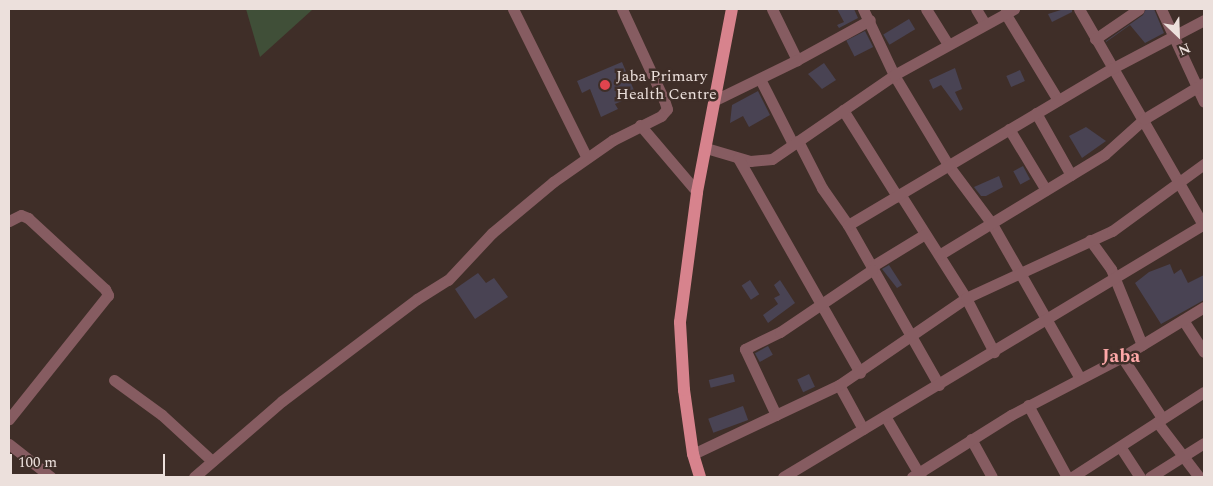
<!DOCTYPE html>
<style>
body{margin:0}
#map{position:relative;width:1213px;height:486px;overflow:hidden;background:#3f2e28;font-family:Spectral,serif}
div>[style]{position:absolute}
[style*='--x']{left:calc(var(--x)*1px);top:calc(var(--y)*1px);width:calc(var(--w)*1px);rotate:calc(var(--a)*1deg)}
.green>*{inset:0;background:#404f38}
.building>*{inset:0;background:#494353;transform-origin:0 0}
.minor>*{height:11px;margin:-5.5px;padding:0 5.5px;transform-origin:5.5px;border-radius:5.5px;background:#865c61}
.major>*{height:12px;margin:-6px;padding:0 6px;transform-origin:6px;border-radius:6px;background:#d7838d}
.dots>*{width:14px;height:14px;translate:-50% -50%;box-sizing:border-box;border:2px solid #3f2e28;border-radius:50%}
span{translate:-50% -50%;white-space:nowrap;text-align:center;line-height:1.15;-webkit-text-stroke:5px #3f2e28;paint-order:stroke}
.poi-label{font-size:16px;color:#ece0dc}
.left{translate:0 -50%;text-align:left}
.quarter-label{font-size:19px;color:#fda8a8;font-weight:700}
.frame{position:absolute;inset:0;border:10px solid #ece0dc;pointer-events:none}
.north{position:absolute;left:1153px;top:10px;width:50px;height:50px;-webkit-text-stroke:4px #3f2e28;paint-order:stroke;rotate:156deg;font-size:14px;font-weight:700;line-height:20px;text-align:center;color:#ece0dc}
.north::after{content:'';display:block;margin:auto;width:18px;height:22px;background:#ece0dc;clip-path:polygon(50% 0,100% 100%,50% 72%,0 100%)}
.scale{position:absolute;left:10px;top:454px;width:155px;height:22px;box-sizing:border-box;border:2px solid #ece0dc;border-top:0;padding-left:6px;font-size:15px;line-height:18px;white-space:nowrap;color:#ece0dc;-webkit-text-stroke:4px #3f2e28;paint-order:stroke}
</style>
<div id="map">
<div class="green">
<i style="clip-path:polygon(246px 9px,311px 9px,312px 10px,260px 57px)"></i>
</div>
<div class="building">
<i style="clip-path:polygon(837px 9px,854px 9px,858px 18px,839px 28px,837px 25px,844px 22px)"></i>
<i style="clip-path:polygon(1064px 9px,1072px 9px,1072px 12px,1052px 22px,1048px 14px)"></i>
<i style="clip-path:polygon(1146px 9px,1154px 9px,1164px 33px,1145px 43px,1130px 25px,1106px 42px,1106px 41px,1143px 15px)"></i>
<i style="left:909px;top:19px;width:12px;height:30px;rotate:59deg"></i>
<i style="left:865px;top:31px;width:18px;height:21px;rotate:63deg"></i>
<i style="clip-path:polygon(622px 62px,636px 95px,615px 104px,618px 109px,601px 117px,590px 89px,582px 93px,577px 81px)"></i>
<i style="clip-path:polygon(824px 63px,836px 80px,822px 89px,808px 74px)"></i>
<i style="clip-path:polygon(955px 68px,962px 89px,955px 92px,963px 109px,960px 111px,941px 85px,933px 89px,929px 80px)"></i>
<i style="left:1020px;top:70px;width:12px;height:15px;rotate:66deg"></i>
<i style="clip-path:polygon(758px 91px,770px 115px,749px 127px,743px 116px,730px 123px,732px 105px)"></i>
<i style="clip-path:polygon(1086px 127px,1106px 141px,1082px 158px,1069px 136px)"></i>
<i style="left:1023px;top:166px;width:15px;height:11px;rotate:62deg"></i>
<i style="clip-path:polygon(999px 176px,1003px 187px,986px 196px,981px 196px,974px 187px)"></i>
<i style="clip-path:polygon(1170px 264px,1174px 274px,1181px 269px,1188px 283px,1204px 275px,1204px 300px,1161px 324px,1135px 283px,1149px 272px)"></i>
<i style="clip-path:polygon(889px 265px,902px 285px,897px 288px,882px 269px)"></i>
<i style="clip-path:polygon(478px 273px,486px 283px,494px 278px,508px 297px,475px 319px,455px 289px)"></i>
<i style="left:750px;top:280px;width:17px;height:10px;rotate:57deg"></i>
<i style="clip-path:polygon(780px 280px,795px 303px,768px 323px,763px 315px,778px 304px,774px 298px,780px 295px,774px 285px)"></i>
<i style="left:768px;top:346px;width:10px;height:15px;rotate:61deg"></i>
<i style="left:733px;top:374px;width:8px;height:25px;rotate:76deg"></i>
<i style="left:809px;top:374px;width:14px;height:13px;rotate:65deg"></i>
<i style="left:743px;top:406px;width:15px;height:37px;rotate:70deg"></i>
</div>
<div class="minor">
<i style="--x:513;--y:9;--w:166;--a:63.6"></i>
<i style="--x:772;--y:9;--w:57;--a:63.9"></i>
<i style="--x:797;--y:60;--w:83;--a:-28.7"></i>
<i style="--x:863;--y:9;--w:73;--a:64.8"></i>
<i style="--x:894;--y:75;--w:105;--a:59"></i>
<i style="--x:948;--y:165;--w:74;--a:53.3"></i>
<i style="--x:992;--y:224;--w:177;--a:60.3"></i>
<i style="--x:926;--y:9;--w:40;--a:58"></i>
<i style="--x:976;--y:9;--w:17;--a:59"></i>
<i style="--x:1079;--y:9;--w:250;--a:60.1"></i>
<i style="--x:1161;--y:9;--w:102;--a:65.2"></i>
<i style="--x:1005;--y:13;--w:102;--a:58.7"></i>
<i style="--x:1095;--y:39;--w:53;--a:-34.3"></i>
<i style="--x:760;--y:79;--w:73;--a:63.1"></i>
<i style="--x:713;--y:101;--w:93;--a:-26"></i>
<i style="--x:843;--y:110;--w:102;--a:57.9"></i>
<i style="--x:1036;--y:113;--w:71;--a:60.6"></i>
<i style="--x:640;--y:125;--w:88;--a:49.6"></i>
<i style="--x:1009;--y:129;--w:71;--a:58.8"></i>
<i style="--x:798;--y:141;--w:53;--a:62.9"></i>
<i style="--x:822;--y:188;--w:45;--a:54.9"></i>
<i style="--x:848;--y:225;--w:184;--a:60.4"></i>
<i style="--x:706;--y:148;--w:46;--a:16.5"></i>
<i style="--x:750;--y:161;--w:22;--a:-5"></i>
<i style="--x:772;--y:159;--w:148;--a:-34.5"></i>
<i style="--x:894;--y:75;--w:137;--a:-28.8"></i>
<i style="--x:738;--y:158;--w:247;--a:60.4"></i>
<i style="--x:900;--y:194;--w:123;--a:57.6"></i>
<i style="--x:966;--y:298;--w:61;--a:62.6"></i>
<i style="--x:9;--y:221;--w:13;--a:-27"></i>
<i style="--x:21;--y:215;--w:8;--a:23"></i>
<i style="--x:28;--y:218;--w:105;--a:42.7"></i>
<i style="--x:105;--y:289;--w:7;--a:63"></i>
<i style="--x:108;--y:295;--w:159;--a:128.6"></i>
<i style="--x:848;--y:225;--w:306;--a:-30.7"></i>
<i style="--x:1111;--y:69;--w:105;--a:-27.8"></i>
<i style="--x:1090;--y:240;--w:36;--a:54"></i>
<i style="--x:1111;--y:269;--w:82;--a:67.8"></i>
<i style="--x:939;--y:255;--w:194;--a:-31.3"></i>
<i style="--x:1105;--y:154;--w:52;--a:-41.9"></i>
<i style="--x:1144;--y:119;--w:70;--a:-31"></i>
<i style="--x:871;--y:267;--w:63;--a:-31.4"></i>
<i style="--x:1183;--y:320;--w:38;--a:57"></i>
<i style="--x:1122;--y:357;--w:73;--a:56.7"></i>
<i style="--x:114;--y:380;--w:59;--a:36.1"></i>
<i style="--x:162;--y:415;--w:68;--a:42.6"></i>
<i style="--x:839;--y:385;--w:50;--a:61.4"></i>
<i style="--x:1028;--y:405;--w:82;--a:61.6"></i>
<i style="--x:776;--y:415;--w:73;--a:-115.2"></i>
<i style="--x:745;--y:349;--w:39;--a:-26"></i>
<i style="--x:780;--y:332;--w:111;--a:-34"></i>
<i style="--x:885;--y:416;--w:71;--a:59.5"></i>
<i style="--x:1157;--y:422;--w:69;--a:52.6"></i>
<i style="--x:971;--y:439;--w:43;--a:61.1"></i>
<i style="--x:9;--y:444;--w:53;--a:38.2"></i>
<i style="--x:1121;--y:448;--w:35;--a:57"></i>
<i style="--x:693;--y:454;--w:161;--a:-25.3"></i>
<i style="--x:839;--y:385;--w:154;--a:-34.4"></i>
<i style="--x:966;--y:298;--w:161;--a:-24.7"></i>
<i style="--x:1112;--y:231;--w:114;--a:-36.1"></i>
<i style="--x:194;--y:477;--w:116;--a:-40.8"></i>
<i style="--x:282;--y:401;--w:169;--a:-37.1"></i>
<i style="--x:417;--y:299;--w:36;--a:-32"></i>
<i style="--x:448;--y:280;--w:64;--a:-46.9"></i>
<i style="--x:492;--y:233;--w:80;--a:-39.9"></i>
<i style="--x:553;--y:182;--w:73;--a:-35"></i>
<i style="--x:613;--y:140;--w:54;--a:-26.6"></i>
<i style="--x:661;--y:116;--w:9;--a:-49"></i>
<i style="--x:667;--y:109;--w:9;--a:-108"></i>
<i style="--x:664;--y:100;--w:100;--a:-114.8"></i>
<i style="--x:783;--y:477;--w:491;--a:-31"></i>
<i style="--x:912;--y:477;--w:117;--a:-32.1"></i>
<i style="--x:1011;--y:415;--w:125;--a:-27.6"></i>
<i style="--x:1122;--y:357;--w:96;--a:-31.4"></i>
<i style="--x:1072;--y:477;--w:157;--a:-32.8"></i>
<i style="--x:1150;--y:477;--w:64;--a:-32.2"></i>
</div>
<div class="major">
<i style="--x:700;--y:477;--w:24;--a:-107"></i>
<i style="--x:693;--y:454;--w:65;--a:-98"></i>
<i style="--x:684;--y:390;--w:68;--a:-93.4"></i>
<i style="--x:680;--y:322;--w:131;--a:-82.5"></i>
<i style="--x:697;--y:192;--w:186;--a:-79.2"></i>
</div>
<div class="dots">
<i style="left:605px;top:85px;background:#e0444e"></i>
</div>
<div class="poi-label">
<span class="left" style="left:616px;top:85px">Jaba Primary<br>Health Centre</span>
</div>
<div class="quarter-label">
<span style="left:1121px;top:357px">Jaba</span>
</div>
<div class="frame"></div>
<div class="north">N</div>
<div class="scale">100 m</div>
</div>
